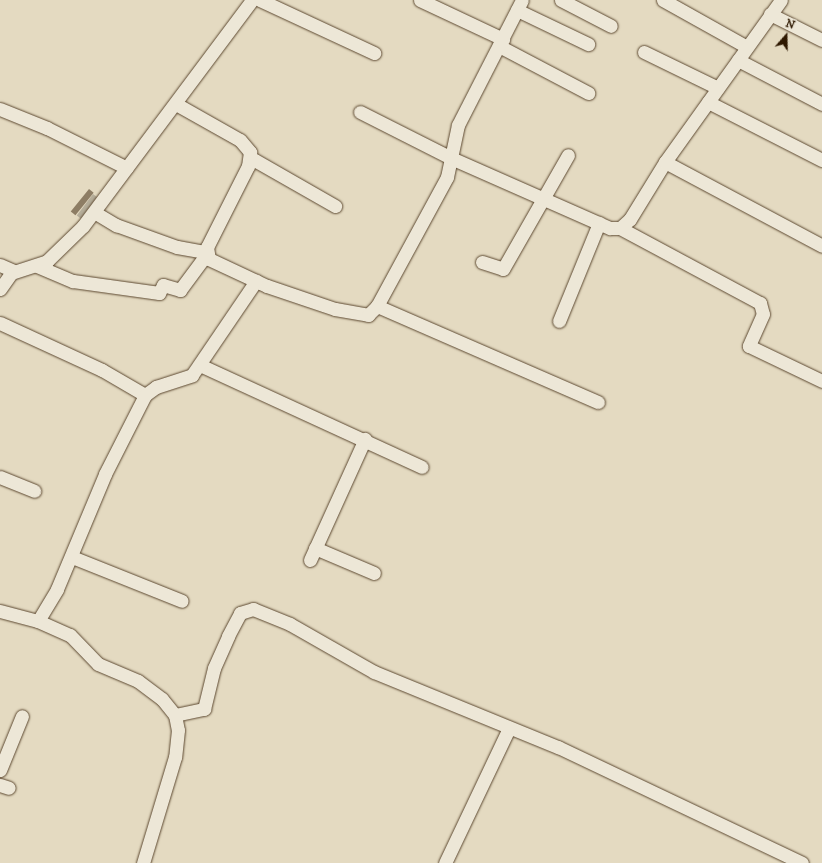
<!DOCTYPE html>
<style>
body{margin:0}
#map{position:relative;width:822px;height:863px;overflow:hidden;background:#e4dac1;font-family:"IM FELL DW Pica",serif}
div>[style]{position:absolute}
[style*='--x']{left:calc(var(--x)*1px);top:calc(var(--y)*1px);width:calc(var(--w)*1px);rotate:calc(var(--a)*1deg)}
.shadow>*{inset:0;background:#0003;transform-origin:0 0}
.building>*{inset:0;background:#8d7d64;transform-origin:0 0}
.roads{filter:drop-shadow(0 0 1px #5c4830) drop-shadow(0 0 1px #5c4830)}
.minor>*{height:13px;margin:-6.5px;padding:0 6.5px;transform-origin:6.5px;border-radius:6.5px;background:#ede7d7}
span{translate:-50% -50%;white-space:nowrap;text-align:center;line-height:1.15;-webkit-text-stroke:3px #ede7d7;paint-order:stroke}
.north{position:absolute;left:766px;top:16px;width:40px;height:40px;-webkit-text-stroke:3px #ede7d7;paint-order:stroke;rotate:20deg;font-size:11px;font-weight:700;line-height:16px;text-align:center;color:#2e1800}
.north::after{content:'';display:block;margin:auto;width:14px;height:18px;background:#2e1800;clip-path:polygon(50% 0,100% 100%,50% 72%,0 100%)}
</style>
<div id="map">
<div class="shadow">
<i style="left:93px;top:194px;width:5px;height:27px;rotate:37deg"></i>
</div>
<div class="building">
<i style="left:89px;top:189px;width:6px;height:29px;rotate:39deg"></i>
</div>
<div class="roads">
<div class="minor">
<i style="--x:260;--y:0;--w:126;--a:24.9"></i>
<i style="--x:420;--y:0;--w:92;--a:25.2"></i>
<i style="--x:561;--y:0;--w:56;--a:27.5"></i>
<i style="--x:663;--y:0;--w:96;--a:29.2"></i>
<i style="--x:517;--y:10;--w:79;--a:25.6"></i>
<i style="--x:770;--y:14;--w:58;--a:26.6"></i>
<i style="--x:499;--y:46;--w:101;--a:27.8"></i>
<i style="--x:644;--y:52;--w:82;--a:25.9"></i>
<i style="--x:738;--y:60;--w:95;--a:27.6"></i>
<i style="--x:708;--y:102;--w:128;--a:27"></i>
<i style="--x:176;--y:104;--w:73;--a:29.4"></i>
<i style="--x:240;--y:140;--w:16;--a:50"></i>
<i style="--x:250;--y:152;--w:14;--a:98"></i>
<i style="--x:248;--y:166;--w:91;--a:116.8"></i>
<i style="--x:207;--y:247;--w:12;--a:81"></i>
<i style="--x:209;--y:259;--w:64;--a:25"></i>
<i style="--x:267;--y:286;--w:72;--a:18.7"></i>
<i style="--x:335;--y:309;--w:34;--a:10"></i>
<i style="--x:368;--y:315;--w:13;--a:-45"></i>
<i style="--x:377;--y:306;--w:147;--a:-61.5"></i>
<i style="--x:447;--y:177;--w:53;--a:-78.1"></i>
<i style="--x:458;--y:125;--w:140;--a:-62.9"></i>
<i style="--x:0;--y:109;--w:51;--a:22"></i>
<i style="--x:47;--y:128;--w:89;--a:26.6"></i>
<i style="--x:360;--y:112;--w:102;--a:26.8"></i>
<i style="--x:451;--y:158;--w:174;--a:23.8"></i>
<i style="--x:610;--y:228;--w:10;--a:0"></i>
<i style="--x:620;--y:228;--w:13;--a:-42"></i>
<i style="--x:630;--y:219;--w:67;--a:-58.4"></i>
<i style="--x:665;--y:162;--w:199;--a:-54.4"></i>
<i style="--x:251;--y:158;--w:97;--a:29.7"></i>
<i style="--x:665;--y:162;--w:178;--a:28.1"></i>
<i style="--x:94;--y:212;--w:26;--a:31"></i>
<i style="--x:116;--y:225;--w:65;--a:19.8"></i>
<i style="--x:177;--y:247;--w:29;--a:10"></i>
<i style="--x:620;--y:228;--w:159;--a:28.2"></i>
<i style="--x:760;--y:303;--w:11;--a:75"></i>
<i style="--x:763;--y:314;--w:35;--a:114"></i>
<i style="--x:749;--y:346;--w:81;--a:25.6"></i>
<i style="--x:482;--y:262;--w:22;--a:18"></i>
<i style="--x:503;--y:269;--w:131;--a:-60.3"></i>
<i style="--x:0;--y:265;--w:15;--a:23"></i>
<i style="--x:37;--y:266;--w:39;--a:23"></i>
<i style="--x:73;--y:281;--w:87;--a:7.9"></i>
<i style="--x:159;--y:293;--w:9;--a:-63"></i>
<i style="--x:163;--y:285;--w:18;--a:16"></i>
<i style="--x:180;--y:290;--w:44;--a:-53.4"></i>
<i style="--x:0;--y:289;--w:19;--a:-55"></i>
<i style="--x:11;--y:273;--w:38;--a:-18"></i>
<i style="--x:47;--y:261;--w:50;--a:-44.2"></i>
<i style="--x:83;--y:226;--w:282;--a:-53.2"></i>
<i style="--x:377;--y:306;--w:241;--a:23.5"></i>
<i style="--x:559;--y:321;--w:106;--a:-67.8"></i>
<i style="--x:0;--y:323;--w:112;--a:24.7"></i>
<i style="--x:102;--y:370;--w:50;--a:30.2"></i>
<i style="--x:200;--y:365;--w:244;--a:24.7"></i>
<i style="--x:0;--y:477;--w:37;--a:22"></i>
<i style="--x:315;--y:548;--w:64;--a:23"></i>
<i style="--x:72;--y:557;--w:118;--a:21.8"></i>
<i style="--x:310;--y:560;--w:133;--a:-65.6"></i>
<i style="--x:0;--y:611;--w:39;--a:15"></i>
<i style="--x:38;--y:621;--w:35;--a:24"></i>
<i style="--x:70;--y:635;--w:40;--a:46"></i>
<i style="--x:98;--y:664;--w:43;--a:23"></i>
<i style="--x:138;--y:681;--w:30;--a:37"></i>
<i style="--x:162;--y:699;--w:21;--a:51"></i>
<i style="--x:175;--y:715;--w:15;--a:79"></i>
<i style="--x:178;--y:730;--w:27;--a:96"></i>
<i style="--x:175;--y:757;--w:111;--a:106.8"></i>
<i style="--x:38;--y:621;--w:37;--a:-59"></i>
<i style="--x:57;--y:589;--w:125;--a:-67.3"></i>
<i style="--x:105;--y:474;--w:89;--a:-63.1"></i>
<i style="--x:145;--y:395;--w:14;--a:-36"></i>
<i style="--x:156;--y:387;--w:38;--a:-18"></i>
<i style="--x:192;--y:375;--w:114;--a:-55.8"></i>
<i style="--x:175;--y:715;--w:30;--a:-12"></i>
<i style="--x:204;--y:709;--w:42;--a:-76.3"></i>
<i style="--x:214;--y:668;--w:35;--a:-66"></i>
<i style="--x:228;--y:636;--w:26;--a:-62"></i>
<i style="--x:240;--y:613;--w:14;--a:-17"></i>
<i style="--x:253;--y:609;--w:40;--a:22"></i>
<i style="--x:290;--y:624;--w:97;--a:29.7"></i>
<i style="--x:374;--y:672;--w:199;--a:22.2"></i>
<i style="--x:558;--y:747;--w:270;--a:25.4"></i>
<i style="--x:0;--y:770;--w:58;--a:-67.8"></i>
<i style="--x:0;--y:785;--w:9;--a:18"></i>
<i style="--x:445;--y:863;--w:149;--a:-64.6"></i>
</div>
</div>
<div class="north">N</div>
</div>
